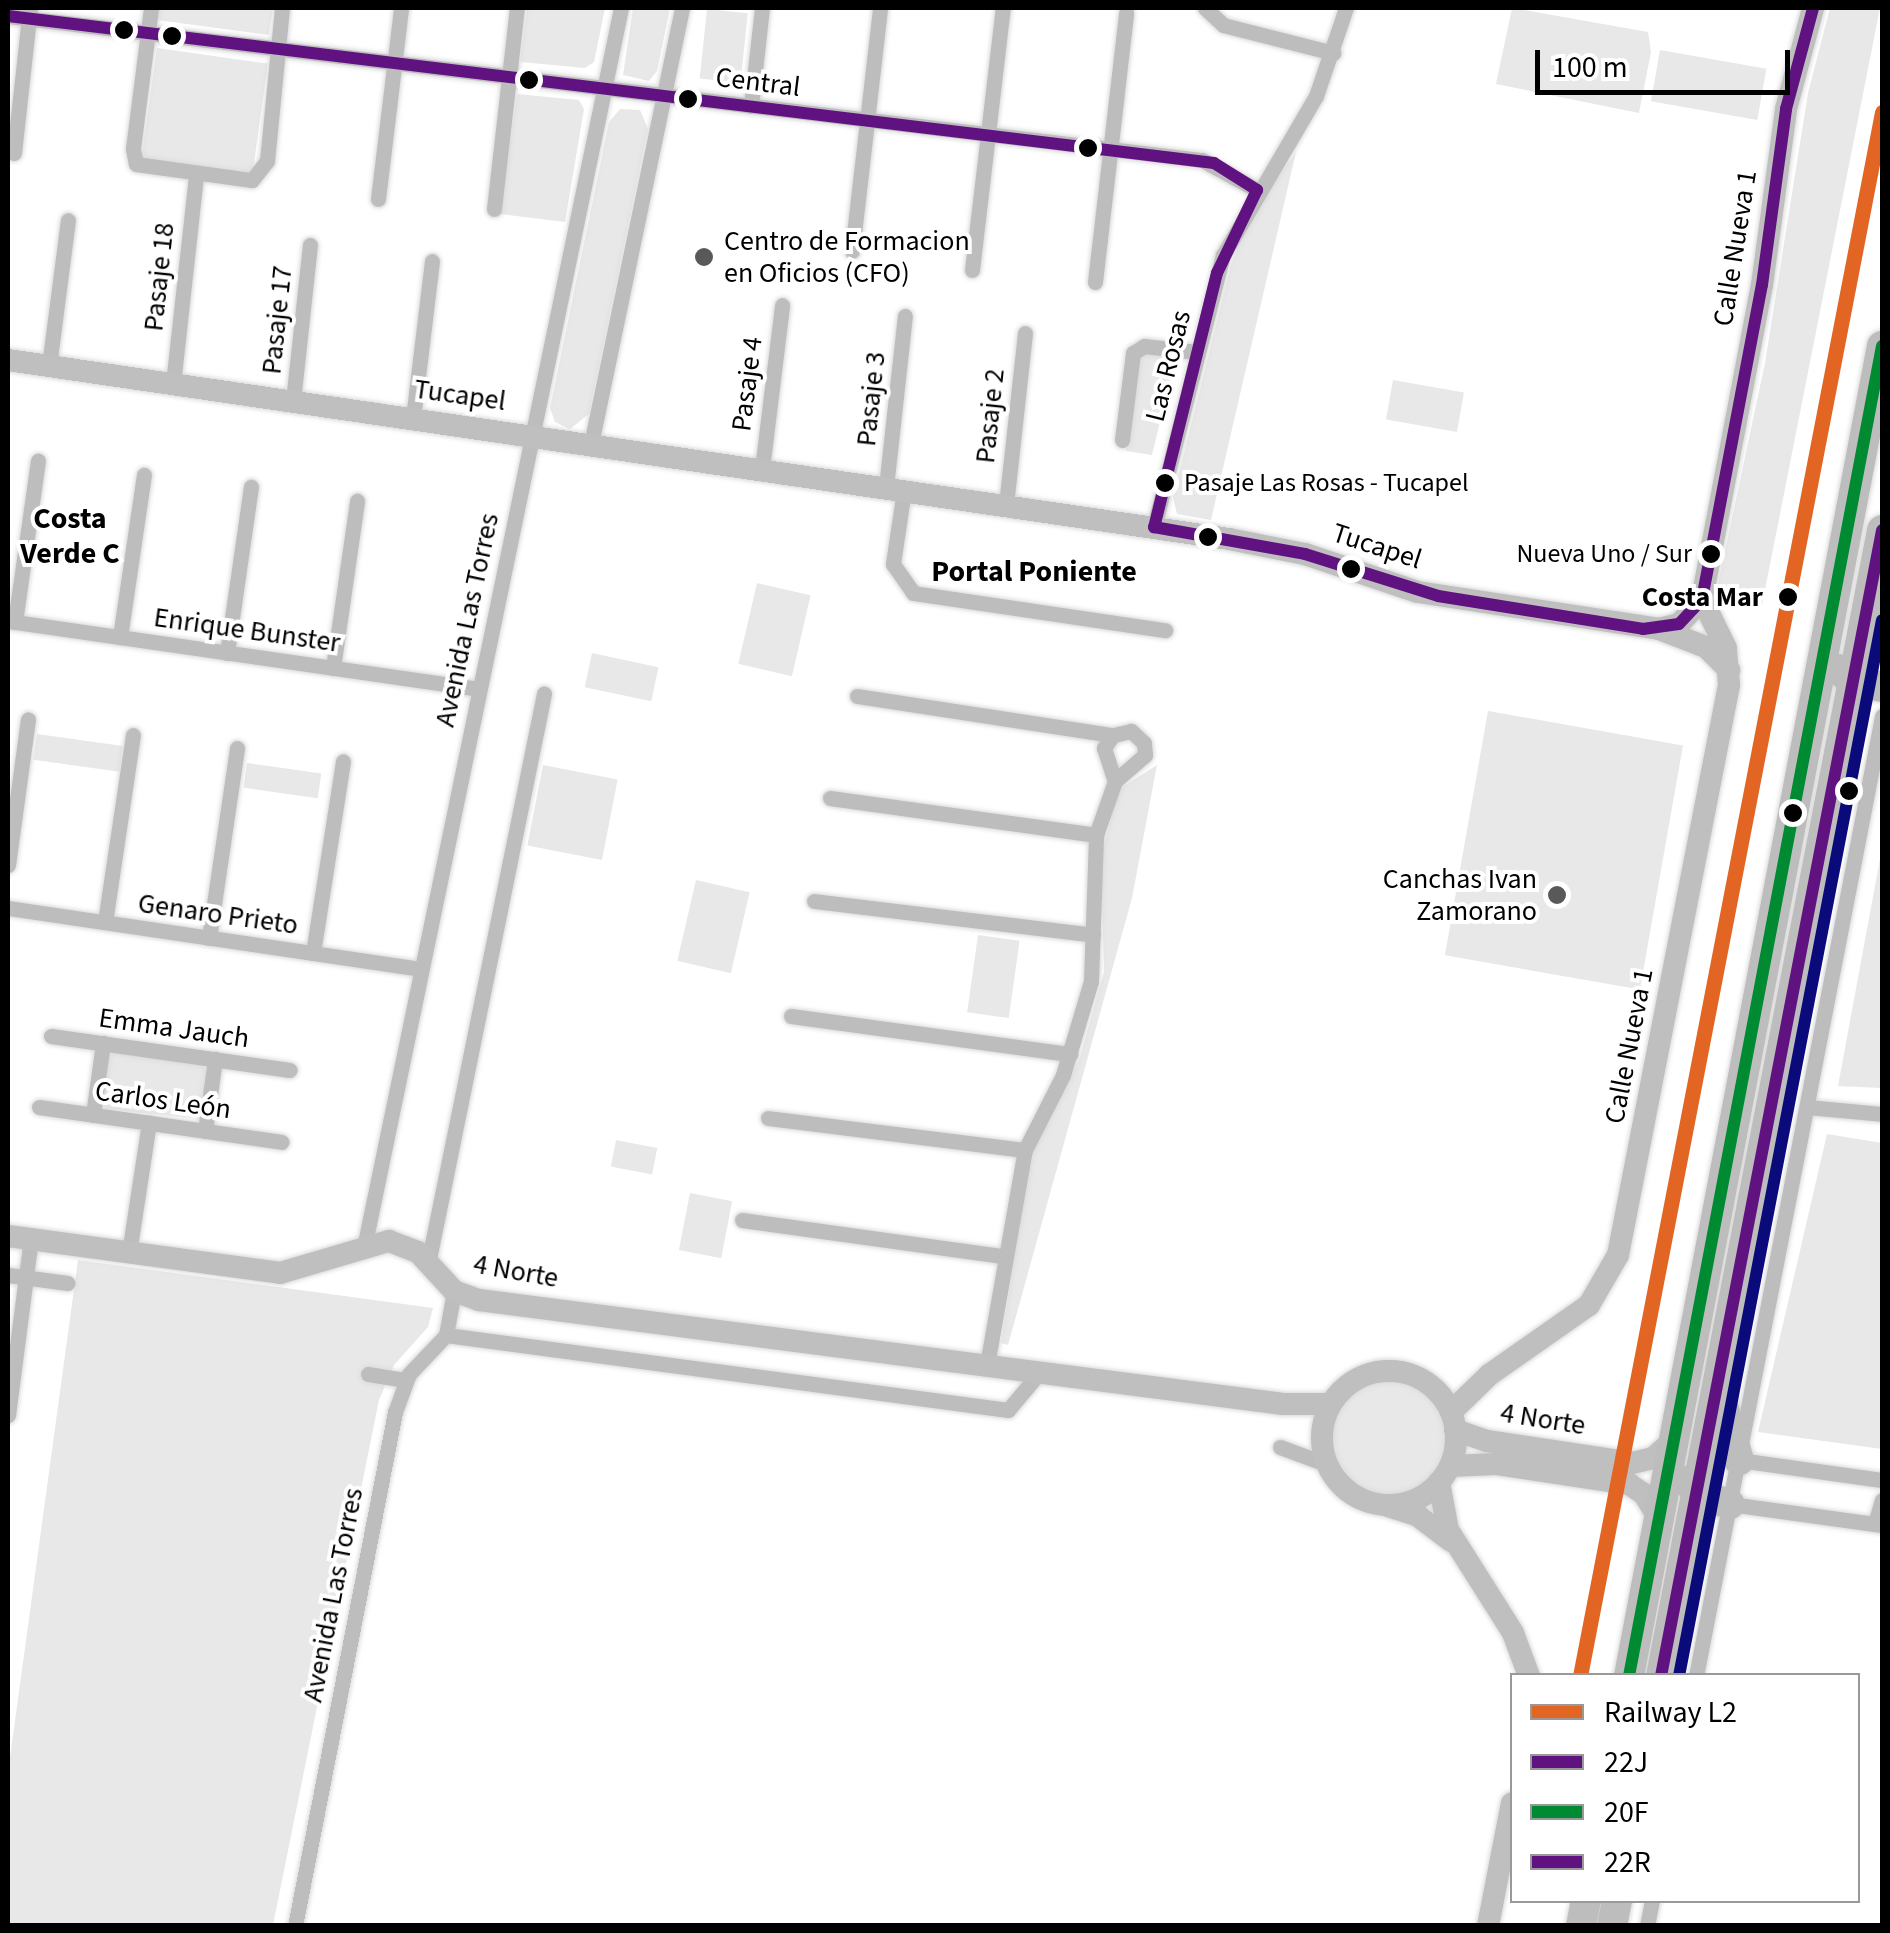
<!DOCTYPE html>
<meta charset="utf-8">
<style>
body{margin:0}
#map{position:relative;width:1890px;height:1933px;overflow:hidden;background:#fff;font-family:"Source Sans 3",sans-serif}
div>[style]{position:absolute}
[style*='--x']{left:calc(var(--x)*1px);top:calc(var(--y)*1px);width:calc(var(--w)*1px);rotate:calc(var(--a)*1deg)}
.green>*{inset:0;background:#e8e8e8;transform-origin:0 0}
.round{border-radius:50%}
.roads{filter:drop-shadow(0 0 2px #dbdbdb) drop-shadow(0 0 2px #dbdbdb)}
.street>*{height:15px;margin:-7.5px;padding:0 7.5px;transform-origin:7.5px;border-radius:7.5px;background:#bdbdbd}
.secondary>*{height:22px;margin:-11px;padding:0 11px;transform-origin:11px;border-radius:11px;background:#bfbfbf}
.secondary>.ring{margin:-11px;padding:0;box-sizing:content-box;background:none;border:22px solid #bfbfbf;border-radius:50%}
.highway>*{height:30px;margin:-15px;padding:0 15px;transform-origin:15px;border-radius:15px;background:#bdbdbd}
.bus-1>*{height:12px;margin:-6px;padding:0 6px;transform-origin:6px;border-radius:6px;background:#5f1280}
.bus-2>*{height:12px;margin:-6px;padding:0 6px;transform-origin:6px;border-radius:6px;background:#008a32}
.bus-3>*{height:12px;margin:-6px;padding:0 6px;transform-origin:6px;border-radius:6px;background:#5f1280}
.bus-4>*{height:12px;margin:-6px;padding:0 6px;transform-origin:6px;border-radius:6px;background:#0a0a7a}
.rail-1>*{height:15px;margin:-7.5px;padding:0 7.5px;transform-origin:7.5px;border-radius:7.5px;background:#e36523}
.dots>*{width:28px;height:28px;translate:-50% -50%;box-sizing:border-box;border:5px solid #fff;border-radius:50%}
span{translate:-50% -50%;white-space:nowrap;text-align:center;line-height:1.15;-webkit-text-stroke:8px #fff;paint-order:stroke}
.bus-label{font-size:26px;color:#000}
.left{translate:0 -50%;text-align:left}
.right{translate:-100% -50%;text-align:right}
.street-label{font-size:28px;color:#000}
.poi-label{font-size:28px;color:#000}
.stop-label{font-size:28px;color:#000;font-weight:700}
.neighbourhood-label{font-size:30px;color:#000;font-weight:700}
.frame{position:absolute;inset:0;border:10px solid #000;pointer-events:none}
.legend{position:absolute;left:1510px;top:1673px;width:350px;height:230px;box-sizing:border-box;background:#fff;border:2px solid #999;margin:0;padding:12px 18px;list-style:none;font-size:30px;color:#000}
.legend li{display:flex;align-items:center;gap:20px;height:50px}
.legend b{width:50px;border:2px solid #999}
.scale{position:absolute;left:1535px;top:50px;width:255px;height:45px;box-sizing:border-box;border:5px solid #000;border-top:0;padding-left:12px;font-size:30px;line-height:35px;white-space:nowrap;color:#000;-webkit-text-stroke:8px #fff;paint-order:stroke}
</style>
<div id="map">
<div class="green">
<i style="clip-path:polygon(158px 8px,273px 8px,269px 35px,157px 20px)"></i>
<i style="clip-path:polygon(527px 8px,605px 8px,594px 62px,585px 68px,520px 62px)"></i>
<i style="clip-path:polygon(633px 8px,670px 8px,657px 71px,649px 81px,623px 75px)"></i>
<i style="clip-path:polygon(1512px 8px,1648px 32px,1651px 52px,1639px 113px,1496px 84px)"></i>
<i style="clip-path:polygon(1830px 8px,1880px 8px,1762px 605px,1716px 593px,1765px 363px,1808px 93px)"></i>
<i style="left:707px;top:9px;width:41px;height:70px;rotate:6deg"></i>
<i style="left:157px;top:48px;width:112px;height:113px;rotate:8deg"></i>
<i style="left:1660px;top:50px;width:108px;height:52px;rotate:10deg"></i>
<i style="clip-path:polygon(517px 94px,579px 100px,584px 109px,565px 222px,500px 214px)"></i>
<i style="clip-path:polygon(620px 109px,640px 110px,648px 129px,589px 414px,570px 429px,555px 422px,550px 408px,609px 122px)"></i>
<i style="clip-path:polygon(1296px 152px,1211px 520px,1177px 514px,1173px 497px,1231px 265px,1250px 215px)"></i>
<i style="clip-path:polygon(1147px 349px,1176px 355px,1152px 455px,1126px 451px,1135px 357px)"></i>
<i style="left:1393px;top:380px;width:72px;height:40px;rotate:10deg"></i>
<i style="left:757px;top:583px;width:55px;height:83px;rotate:13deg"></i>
<i style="left:592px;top:653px;width:68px;height:35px;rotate:12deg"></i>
<i style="left:1488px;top:711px;width:198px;height:248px;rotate:10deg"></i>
<i style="left:37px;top:734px;width:87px;height:26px;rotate:8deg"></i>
<i style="left:247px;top:763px;width:75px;height:25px;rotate:8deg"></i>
<i style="left:543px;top:765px;width:76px;height:82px;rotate:11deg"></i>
<i style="clip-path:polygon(1157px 765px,1132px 898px,1008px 1345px,1001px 1343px,1026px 1181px,1036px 1145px,1080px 1057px,1104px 972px,1101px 855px,1119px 789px)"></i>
<i style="clip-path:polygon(1882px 848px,1882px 1088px,1837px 1086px,1838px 1086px)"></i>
<i style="left:696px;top:880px;width:55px;height:83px;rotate:13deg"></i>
<i style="left:978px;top:935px;width:42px;height:78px;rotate:8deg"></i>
<i style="clip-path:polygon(117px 1051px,202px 1065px,208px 1072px,201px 1119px,106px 1109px,100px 1101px,107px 1057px)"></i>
<i style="clip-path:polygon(1827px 1134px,1882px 1143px,1882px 1449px,1758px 1432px)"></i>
<i style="left:616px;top:1140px;width:42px;height:27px;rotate:11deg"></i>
<i style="left:690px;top:1193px;width:43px;height:58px;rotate:11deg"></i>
<i style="clip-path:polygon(78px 1260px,433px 1308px,428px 1327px,394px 1365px,379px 1400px,273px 1925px,8px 1926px,8px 1772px)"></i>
<i class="round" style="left:1329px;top:1381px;width:118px;height:118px"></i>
</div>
<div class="roads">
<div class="street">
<i style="--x:151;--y:8;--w:142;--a:97.3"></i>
<i style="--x:133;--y:149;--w:15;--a:79"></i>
<i style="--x:136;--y:164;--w:117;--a:7.9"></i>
<i style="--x:252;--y:180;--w:24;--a:-52"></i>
<i style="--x:267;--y:161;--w:154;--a:-84.4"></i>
<i style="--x:1205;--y:8;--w:25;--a:43"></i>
<i style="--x:1223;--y:25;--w:114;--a:14.2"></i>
<i style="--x:8;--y:16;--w:1203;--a:6.88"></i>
<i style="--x:1202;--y:160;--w:63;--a:28.6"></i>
<i style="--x:751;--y:106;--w:99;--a:-83.6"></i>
<i style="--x:14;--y:153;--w:146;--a:-83.7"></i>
<i style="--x:378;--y:199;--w:192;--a:-83.1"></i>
<i style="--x:494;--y:209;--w:202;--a:-83.5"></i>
<i style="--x:852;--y:251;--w:245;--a:-83.4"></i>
<i style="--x:972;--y:270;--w:264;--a:-83.3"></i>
<i style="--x:1095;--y:282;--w:271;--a:-83.4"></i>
<i style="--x:49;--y:366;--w:147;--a:-82.6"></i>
<i style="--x:173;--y:384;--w:209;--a:-83.7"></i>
<i style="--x:293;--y:401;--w:157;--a:-83.8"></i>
<i style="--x:413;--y:418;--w:158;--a:-83.1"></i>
<i style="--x:1122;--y:440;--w:88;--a:-82.8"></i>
<i style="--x:1133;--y:353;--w:13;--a:-32"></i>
<i style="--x:1144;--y:346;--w:53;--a:6.5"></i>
<i style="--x:591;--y:444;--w:445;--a:-78.2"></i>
<i style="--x:762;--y:469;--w:165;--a:-83"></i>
<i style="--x:886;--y:487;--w:172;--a:-83.7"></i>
<i style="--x:904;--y:490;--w:75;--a:98.5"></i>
<i style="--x:893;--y:564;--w:35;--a:55"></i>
<i style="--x:913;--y:593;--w:255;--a:8.4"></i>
<i style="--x:1006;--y:505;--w:173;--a:-83.7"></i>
<i style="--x:1154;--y:527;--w:281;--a:-75.8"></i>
<i style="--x:1223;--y:255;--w:184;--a:-59.7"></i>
<i style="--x:1316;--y:96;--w:93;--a:-71.2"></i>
<i style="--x:8;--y:621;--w:475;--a:8.2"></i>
<i style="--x:15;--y:622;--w:163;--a:-81.9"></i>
<i style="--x:120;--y:637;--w:164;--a:-81.6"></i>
<i style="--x:227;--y:653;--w:168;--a:-81.8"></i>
<i style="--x:333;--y:668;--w:169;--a:-81.8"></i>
<i style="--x:857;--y:696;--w:259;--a:8.7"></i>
<i style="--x:830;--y:798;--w:269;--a:7.9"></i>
<i style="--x:8;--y:865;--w:147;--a:-82.2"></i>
<i style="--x:814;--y:901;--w:281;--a:6.9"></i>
<i style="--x:8;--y:908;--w:416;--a:8.4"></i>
<i style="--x:105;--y:922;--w:189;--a:-81.5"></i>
<i style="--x:209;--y:938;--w:192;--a:-81.6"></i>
<i style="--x:313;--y:953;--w:194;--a:-81.1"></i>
<i style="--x:791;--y:1016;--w:282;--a:7.8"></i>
<i style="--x:51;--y:1036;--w:241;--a:8.1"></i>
<i style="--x:39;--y:1107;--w:245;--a:8.2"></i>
<i style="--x:1807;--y:1107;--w:75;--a:5.3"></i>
<i style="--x:93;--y:1115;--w:73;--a:-82.1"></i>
<i style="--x:768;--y:1118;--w:259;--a:7.1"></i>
<i style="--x:205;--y:1131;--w:73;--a:-82.1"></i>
<i style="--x:742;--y:1220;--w:263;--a:7.9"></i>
<i style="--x:365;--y:1243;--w:1261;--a:-78.29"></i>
<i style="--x:129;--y:1253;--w:132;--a:-81.3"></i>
<i style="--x:429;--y:1259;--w:577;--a:-78.5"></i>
<i style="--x:8;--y:1275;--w:60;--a:7.7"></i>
<i style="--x:446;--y:1335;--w:567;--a:7.6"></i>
<i style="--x:1008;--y:1410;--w:48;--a:-50"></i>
<i style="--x:987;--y:1365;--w:218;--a:-80"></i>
<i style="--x:1025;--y:1150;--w:84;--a:-63.1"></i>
<i style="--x:1063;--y:1075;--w:98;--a:-73.4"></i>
<i style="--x:1091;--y:981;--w:146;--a:-88"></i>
<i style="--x:1096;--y:835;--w:57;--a:-70.6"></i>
<i style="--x:1115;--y:781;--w:40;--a:-41"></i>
<i style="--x:1145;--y:755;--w:12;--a:-95"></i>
<i style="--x:1144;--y:743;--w:18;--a:-137"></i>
<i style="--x:1131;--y:731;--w:18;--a:167"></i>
<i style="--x:1113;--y:735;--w:16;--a:125"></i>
<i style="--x:1104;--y:748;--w:35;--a:72"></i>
<i style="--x:368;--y:1374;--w:37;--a:9"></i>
<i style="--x:8;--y:1415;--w:177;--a:-82.6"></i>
<i style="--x:1280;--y:1447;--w:49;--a:20.3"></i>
<i style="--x:1739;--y:1460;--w:144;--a:8"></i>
<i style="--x:1730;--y:1504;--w:153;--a:7.9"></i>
<i style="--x:1875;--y:1524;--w:25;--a:-74"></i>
<i style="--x:1696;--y:1676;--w:978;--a:-79.03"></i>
<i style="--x:295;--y:1926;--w:524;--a:-78.99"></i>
<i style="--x:395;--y:1412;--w:40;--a:-69.8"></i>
<i style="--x:409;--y:1374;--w:54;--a:-46.5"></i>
<i style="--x:446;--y:1335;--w:45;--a:-79.7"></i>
<i style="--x:1647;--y:1926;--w:26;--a:-79"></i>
</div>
<div class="secondary">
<i style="--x:8;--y:360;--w:1234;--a:8.34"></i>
<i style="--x:1229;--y:539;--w:77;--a:11.2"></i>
<i style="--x:1305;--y:554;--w:119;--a:18.6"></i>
<i style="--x:1418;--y:592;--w:244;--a:8.7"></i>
<i style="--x:1659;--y:629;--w:21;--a:-14"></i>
<i style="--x:1679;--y:624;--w:34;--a:-47"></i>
<i style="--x:1702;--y:599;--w:320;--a:-79.2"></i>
<i style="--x:1762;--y:285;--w:178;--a:-82.2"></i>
<i style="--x:1786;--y:109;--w:105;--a:-75"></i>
<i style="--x:1659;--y:629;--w:50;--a:21"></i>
<i style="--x:1706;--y:647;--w:33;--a:45"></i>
<i style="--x:8;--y:1236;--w:275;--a:7.7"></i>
<i style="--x:280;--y:1273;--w:114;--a:-16.4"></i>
<i style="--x:389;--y:1241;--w:31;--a:21"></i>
<i style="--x:418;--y:1252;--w:53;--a:47.3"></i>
<i style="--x:454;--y:1291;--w:27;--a:20"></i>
<i style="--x:479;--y:1300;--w:811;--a:7.37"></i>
<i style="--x:1283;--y:1404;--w:47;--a:0"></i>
<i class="ring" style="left:1322px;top:1371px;width:112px;height:112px"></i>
<i style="--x:1451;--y:1412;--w:53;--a:-44.2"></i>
<i style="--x:1489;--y:1375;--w:122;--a:-35"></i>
<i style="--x:1589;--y:1305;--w:58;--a:-59.9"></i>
<i style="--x:1618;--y:1255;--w:581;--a:-78.98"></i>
<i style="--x:1729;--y:685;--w:37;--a:-95"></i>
<i style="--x:1726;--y:648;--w:55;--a:-116.1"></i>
<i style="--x:1455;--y:1430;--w:34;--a:19"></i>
<i style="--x:1487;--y:1441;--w:147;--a:8.6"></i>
<i style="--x:1632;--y:1463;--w:22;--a:-13"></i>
<i style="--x:1653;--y:1458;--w:28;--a:-41"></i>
<i style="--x:1450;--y:1466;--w:47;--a:-2.4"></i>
<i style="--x:1497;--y:1464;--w:134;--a:8.6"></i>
<i style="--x:1629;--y:1484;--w:18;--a:34"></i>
<i style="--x:1644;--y:1494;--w:29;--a:59"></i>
<i style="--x:1439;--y:1482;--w:49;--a:79.4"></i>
<i style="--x:1448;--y:1530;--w:122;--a:57.7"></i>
<i style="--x:1513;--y:1633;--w:46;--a:69.6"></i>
<i style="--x:1388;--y:1506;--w:32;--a:18"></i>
<i style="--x:1418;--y:1516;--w:41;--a:37.1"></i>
<i style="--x:1488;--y:1926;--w:125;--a:-79"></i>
</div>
<div class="highway">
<i style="--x:1838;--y:669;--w:18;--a:41"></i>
<i style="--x:1852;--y:681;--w:31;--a:11"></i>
<i style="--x:1721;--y:1399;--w:64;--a:73.6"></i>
<i style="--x:1686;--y:1481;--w:23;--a:41"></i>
<i style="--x:1703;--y:1496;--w:28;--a:17"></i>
<i style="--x:1629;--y:1676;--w:1354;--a:-79.23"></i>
<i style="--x:1661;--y:1676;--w:1167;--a:-79.08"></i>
<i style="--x:1581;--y:1926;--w:26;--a:-79"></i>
<i style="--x:1612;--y:1926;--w:26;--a:-79"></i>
</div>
</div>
<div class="bus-1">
<i style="--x:8;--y:16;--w:1215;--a:6.95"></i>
<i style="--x:1214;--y:163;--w:51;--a:32.1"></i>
<i style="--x:1257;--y:190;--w:92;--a:115.7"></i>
<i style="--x:1217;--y:273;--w:262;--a:103.9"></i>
<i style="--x:1154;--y:527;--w:153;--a:10.1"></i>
<i style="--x:1305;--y:554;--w:139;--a:17.5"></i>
<i style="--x:1438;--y:596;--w:208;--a:9.1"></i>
<i style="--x:1643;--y:629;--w:36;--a:-8"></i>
<i style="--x:1679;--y:624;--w:34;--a:-47"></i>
<i style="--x:1702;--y:599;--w:320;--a:-79.2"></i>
<i style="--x:1762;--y:285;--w:178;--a:-82.2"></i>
<i style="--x:1786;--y:109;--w:105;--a:-75"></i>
</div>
<div class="bus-2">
<i style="--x:1629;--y:1676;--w:1354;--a:-79.23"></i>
</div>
<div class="bus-3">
<i style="--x:1661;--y:1676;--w:1167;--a:-79.08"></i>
</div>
<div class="bus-4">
<i style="--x:1679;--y:1676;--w:1075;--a:-79.12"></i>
</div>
<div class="rail-1">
<i style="--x:1580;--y:1676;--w:1593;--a:-79.07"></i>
</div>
<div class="dots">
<i style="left:124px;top:30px;background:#000"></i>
<i style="left:172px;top:36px;background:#000"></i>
<i style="left:529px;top:80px;background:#000"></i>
<i style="left:688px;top:99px;background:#000"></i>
<i style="left:1088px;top:148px;background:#000"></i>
<i style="left:704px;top:257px;background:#595959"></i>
<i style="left:1165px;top:483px;background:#000"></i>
<i style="left:1208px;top:537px;background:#000"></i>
<i style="left:1711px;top:554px;background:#000"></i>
<i style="left:1351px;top:569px;background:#000"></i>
<i style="left:1788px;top:597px;background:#000"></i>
<i style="left:1849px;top:791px;background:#000"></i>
<i style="left:1793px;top:813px;background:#000"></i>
<i style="left:1557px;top:895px;background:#595959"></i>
</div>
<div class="bus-label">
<span class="left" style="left:1184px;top:483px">Pasaje Las Rosas - Tucapel</span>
<span class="right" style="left:1692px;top:554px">Nueva Uno / Sur</span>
</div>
<div class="street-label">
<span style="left:758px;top:82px;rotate:7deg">Central</span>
<span style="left:1735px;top:248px;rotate:-81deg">Calle Nueva 1</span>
<span style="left:159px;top:277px;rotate:-84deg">Pasaje 18</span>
<span style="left:277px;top:320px;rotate:-84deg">Pasaje 17</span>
<span style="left:1168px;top:366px;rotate:-76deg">Las Rosas</span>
<span style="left:747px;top:384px;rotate:-83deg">Pasaje 4</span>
<span style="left:460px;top:395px;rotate:8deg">Tucapel</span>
<span style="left:871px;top:399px;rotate:-84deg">Pasaje 3</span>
<span style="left:990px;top:416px;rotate:-84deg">Pasaje 2</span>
<span style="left:1377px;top:546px;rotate:18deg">Tucapel</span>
<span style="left:467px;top:620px;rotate:-78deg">Avenida Las Torres</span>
<span style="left:247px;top:630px;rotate:8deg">Enrique Bunster</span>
<span style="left:218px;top:914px;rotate:8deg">Genaro Prieto</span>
<span style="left:174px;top:1028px;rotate:8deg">Emma Jauch</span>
<span style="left:1629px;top:1046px;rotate:-79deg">Calle Nueva 1</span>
<span style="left:163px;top:1100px;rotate:8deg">Carlos León</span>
<span style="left:516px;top:1271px;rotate:10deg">4 Norte</span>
<span style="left:1543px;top:1419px;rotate:9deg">4 Norte</span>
<span style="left:333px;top:1595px;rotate:-79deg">Avenida Las Torres</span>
</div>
<div class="poi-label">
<span class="left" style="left:724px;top:257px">Centro de Formacion<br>en Oficios (CFO)</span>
<span class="right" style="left:1537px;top:895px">Canchas Ivan<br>Zamorano</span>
</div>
<div class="stop-label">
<span class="right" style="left:1763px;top:597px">Costa Mar</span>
</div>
<div class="neighbourhood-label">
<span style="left:70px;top:536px">Costa<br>Verde C</span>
<span style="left:1034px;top:572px">Portal Poniente</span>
</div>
<div class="frame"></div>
<ul class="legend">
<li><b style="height:12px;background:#e36523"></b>Railway L2</li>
<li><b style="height:12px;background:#5f1280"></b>22J</li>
<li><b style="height:12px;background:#008a32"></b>20F</li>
<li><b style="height:12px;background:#5f1280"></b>22R</li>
</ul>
<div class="scale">100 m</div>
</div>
